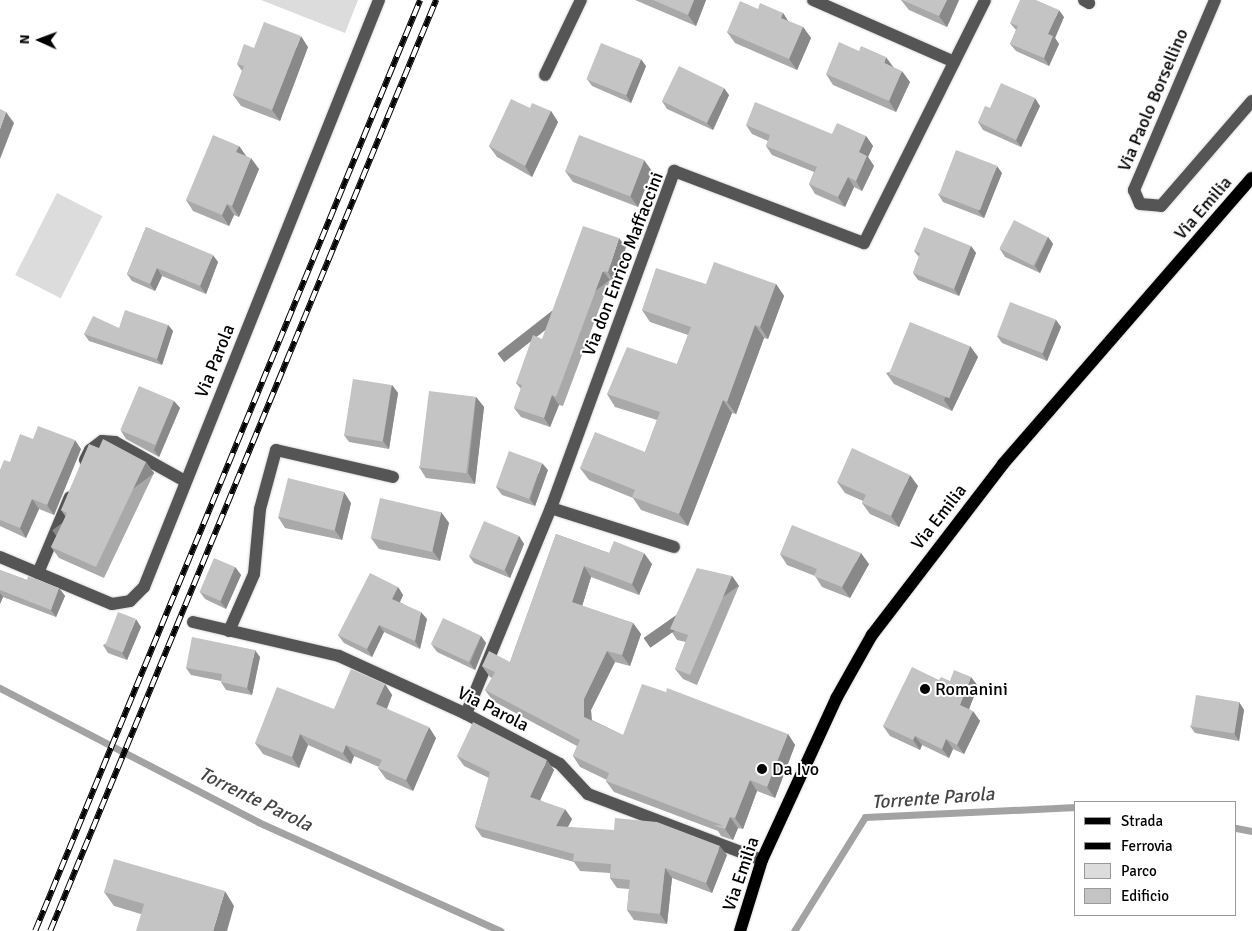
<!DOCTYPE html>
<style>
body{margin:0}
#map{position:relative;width:1252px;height:931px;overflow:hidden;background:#fff;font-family:Signika,sans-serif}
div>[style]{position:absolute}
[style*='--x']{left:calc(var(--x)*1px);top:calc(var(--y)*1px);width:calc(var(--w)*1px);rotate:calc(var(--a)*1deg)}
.green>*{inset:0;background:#dcdcdc;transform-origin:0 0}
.stream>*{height:7px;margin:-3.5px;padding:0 3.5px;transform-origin:3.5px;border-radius:3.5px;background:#a3a3a3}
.roads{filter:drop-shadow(0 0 1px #dbdbdb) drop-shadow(0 0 1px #dbdbdb)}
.minor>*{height:12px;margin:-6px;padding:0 6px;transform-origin:6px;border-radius:6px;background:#555}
.major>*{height:12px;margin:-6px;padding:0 6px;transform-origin:6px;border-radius:6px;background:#000}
.rail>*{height:5.5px;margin-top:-2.75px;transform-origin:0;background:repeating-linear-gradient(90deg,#fff 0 11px,#000 0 22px);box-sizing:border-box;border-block:1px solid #000}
.wall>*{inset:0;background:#a9a9a9}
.shaded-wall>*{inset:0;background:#898989;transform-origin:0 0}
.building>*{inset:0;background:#c4c4c4;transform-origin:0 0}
.dots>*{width:14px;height:14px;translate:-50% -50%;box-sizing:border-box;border:2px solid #fff;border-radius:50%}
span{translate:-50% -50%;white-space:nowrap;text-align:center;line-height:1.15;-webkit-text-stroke:4px #fff;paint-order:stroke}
.street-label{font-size:18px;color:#000}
.poi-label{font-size:18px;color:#000}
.left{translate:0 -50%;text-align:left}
.water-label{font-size:19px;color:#444;font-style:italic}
.legend{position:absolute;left:1074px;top:801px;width:162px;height:115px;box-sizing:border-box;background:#fff;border:1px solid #999;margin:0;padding:6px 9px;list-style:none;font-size:15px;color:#000}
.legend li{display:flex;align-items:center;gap:10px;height:25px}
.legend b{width:25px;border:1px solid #999}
.north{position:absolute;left:15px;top:15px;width:50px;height:50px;-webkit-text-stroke:4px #fff;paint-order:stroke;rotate:272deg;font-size:14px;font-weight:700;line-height:20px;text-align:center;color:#000}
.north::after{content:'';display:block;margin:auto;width:18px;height:22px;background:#000;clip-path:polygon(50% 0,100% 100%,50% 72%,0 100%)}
</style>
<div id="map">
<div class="green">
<i style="clip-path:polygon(261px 0,358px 0,345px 33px)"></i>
<i style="left:57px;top:193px;width:51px;height:92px;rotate:27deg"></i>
</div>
<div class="stream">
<i style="--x:0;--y:688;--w:291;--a:27.4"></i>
<i style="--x:258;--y:822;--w:266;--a:24.2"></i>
<i style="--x:1236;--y:828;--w:16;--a:11"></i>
<i style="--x:794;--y:931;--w:134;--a:-58.1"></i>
<i style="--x:865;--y:817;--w:211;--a:-2.7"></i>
</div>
<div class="roads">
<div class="minor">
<i style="--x:813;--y:0;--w:154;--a:23.7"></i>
<i style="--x:1084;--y:0;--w:6;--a:31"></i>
<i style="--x:1215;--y:0;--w:207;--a:113.1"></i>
<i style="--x:1134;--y:190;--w:15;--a:67"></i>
<i style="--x:1140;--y:204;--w:21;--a:5"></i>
<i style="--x:1161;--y:206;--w:139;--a:-49.1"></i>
<i style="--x:545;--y:75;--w:83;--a:-64.4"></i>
<i style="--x:85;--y:460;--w:11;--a:-63"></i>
<i style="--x:90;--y:450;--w:15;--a:-37"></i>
<i style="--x:102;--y:441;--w:13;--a:4"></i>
<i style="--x:115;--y:442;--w:80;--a:29.1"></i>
<i style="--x:551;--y:508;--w:129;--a:17.6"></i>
<i style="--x:0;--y:557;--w:121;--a:22.8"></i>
<i style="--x:112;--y:604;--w:18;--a:-9"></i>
<i style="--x:130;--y:601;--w:20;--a:-45"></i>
<i style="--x:144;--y:587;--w:632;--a:-68.18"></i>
<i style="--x:38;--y:573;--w:82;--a:-67.2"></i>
<i style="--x:193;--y:622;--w:150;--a:13.1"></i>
<i style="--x:339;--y:656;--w:140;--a:24.5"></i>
<i style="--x:466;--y:714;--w:106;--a:28"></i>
<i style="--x:560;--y:764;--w:41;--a:47"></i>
<i style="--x:588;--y:794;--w:186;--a:20.8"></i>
<i style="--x:229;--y:631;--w:62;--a:-66.3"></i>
<i style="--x:254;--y:574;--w:65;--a:-84.7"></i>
<i style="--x:260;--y:509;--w:61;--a:-74.8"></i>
<i style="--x:276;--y:450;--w:120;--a:13"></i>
<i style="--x:466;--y:714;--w:223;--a:-67.6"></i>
<i style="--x:551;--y:508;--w:359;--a:-69.9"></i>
<i style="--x:674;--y:171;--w:203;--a:20.8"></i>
<i style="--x:864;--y:243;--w:271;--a:-63.5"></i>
</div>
<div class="major">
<i style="--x:740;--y:931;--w:74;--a:-72.8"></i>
<i style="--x:762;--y:860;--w:179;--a:-65.3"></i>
<i style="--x:837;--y:697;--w:71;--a:-60.6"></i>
<i style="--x:872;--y:635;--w:215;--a:-52.5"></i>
<i style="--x:1003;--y:464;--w:379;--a:-49"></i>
</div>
</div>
<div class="rail">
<i style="--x:35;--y:931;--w:1007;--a:-67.53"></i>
<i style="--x:50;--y:931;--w:1008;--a:-67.48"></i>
</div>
<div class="wall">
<i style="clip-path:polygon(635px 0,706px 0,696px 26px)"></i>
<i style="clip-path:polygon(901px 0,959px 0,947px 27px,909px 10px)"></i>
<i style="clip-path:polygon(758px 9px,783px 13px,788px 21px,803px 27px,811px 38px,797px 70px,735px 43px,727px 32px)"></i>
<i style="clip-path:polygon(1064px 17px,1055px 38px,1059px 44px,1049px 66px,1016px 51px,1010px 44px,1016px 30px,1010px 23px)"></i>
<i style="clip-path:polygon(308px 47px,280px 121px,241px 106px,233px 95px,242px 71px,237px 64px,254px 48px)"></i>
<i style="clip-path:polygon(646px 66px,631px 103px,592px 86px,587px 79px)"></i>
<i style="clip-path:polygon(893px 67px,910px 82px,896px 112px,833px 85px,826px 74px)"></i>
<i style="clip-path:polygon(729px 95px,713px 130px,667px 109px,662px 101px)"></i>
<i style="clip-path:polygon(1040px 106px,1021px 147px,983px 130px,978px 122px)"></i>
<i style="clip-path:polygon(530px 108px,551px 111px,558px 122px,532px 177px,497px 157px,489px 146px)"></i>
<i style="clip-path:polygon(746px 125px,832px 134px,866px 136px,873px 146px,868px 157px,874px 166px,862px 191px,854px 187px,845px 207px,815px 194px,809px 184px,814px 172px,772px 155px,766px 146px,768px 141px,752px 134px)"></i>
<i style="clip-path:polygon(239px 146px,246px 156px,259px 169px,239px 217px,234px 215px,229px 226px,193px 211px,186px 200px)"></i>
<i style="clip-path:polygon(565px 171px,652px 171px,638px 207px,573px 182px)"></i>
<i style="clip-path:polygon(1002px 173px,984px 218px,943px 202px,938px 194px)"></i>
<i style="clip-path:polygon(146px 227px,218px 262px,206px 294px,162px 276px,155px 291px,132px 281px,127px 274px)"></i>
<i style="clip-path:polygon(1048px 237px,1053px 244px,1040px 273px,1005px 257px,1000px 249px)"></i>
<i style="clip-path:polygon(971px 246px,976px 253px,959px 296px,918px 280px,913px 273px,919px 257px,914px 251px)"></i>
<i style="clip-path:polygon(626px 247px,614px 282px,610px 280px,563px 406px,559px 405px,550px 427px,521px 417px,514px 408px,521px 389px,516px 383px,542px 339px)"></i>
<i style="clip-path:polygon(706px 284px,776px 284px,784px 296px,768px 339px,764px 338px,736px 414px,732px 413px,688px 526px,641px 510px,633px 498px,589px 480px,580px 468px,645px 452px,657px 420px,615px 407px,607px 394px,677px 364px,688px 335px,650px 322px,642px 310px)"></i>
<i style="clip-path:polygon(1056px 320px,1061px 327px,1047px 361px,1002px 343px,997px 336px)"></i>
<i style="clip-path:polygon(168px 325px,173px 331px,162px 365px,89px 341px,84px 334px,119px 328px)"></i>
<i style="clip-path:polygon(970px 346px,978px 357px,952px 411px,894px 384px,886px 373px)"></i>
<i style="clip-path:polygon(392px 385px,398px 393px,389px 449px,349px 442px,344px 435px)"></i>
<i style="clip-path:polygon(476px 397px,484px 407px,475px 484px,426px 478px,419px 467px)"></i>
<i style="clip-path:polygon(174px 401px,180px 408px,159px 457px,126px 439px,121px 431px)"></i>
<i style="clip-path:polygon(33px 439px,81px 449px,54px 515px,39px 509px,26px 538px,0 526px,0 470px,10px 462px)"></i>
<i style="clip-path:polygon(99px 448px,146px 462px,154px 473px,104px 578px,59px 558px,51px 547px,66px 517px,61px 510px)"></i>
<i style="clip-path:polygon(548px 470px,535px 506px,502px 495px,496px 487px)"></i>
<i style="clip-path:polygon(837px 482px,918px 486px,899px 527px,870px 514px,862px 503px,863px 501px,845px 493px)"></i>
<i style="clip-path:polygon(351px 503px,342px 540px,285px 528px,278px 517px)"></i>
<i style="clip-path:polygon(441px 512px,449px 523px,440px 561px,379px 549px,371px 538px)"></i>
<i style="clip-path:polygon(556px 534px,609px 553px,652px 564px,639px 595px,591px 577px,582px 606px,633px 623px,641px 634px,630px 666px,615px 662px,591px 710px,592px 720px,623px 735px,788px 734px,795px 745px,775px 798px,757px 791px,743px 829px,738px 828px,733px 840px,721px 836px,718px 831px,614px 792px,606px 781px,607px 780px,580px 767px,573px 756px,577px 746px,493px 701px,485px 690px,492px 678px,490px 677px,482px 666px,510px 662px)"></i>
<i style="clip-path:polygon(519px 536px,524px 544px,510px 578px,474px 563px,469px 556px)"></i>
<i style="clip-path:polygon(780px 554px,869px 564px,850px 598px,822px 587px,815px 576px,787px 565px)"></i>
<i style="clip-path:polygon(235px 567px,241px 575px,226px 609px,205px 599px,200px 592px)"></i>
<i style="clip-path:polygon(0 570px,27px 580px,59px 588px,65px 596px,56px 617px,3px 597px,0 604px)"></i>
<i style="clip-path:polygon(732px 576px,739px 586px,697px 685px,683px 679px,675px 669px,686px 642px,677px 640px,670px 629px)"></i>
<i style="clip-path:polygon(398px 587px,403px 595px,400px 602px,427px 619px,420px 649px,384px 632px,372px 657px,344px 643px,338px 635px)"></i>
<i style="clip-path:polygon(141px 627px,127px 660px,108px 653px,103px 645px)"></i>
<i style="clip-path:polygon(481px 636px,486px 643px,475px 670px,437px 652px,432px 645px)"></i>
<i style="clip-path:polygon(260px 657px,252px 695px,226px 690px,221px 682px,221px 681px,191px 675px,186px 668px)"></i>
<i style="clip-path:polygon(939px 680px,950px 681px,978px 686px,969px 709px,980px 721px,964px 754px,953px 749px,949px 758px,922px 745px,920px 750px,890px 736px,883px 726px)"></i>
<i style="clip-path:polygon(385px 684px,392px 695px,387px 709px,436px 738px,413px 791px,386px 779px,378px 768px,379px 767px,354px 756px,351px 764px,308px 745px,299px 768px,263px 754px,255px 743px,334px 709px)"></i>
<i style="clip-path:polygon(1239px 702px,1244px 710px,1239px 741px,1195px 733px,1190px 726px)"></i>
<i style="clip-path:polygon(457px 756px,554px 770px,540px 800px,572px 819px,568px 827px,727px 855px,712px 893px,672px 878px,667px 924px,634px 920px,627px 910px,629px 889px,617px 888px,610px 878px,610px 873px,580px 871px,574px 862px,482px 837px,475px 827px,489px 778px,464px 766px)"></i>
<i style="clip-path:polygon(104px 892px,234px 906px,141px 914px,114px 906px)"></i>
</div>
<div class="shaded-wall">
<i style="clip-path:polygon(694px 0,706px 0,696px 26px,688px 15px)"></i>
<i style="clip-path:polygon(947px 0,959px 0,947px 27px,939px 16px)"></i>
<i style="clip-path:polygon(1059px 10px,1064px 17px,1055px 38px,1059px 44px,1049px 66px,1044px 58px,1048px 34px)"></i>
<i style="clip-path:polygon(783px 13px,790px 24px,781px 18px)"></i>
<i style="clip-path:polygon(803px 27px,811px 38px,797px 70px,789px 59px)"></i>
<i style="clip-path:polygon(301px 36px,308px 47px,280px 121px,272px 110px)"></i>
<i style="clip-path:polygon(886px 57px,894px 68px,884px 63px)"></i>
<i style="clip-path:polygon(641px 59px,646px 66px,631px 103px,626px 95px)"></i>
<i style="clip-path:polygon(902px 71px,910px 82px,896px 112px,889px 101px)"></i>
<i style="clip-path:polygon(724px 88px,729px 95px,713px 130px,707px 123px)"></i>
<i style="clip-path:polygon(1035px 98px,1040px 106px,1021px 147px,1016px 140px)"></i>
<i style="clip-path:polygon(551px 111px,558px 122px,532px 177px,525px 166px)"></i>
<i style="clip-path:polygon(6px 112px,14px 123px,0 159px,0 129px)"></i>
<i style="clip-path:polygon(866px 136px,873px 146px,868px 157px,874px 166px,862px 191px,856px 181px,859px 152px)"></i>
<i style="clip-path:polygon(239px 146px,246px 156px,236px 152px)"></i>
<i style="clip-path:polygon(251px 158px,259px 169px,239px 217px,232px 206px)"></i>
<i style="clip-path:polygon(644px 160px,652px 171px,638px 207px,630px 196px)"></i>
<i style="clip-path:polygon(997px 166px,1002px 173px,984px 218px,978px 211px)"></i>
<i style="clip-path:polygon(848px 177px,854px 187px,845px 207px,838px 197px)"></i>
<i style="clip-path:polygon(227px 204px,234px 215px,229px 226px,222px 215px)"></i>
<i style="clip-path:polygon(1048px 237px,1053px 244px,1040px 273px,1035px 266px)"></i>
<i style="clip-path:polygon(619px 238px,626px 247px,614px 282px,608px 272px)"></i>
<i style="clip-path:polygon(971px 246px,976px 253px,959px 296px,954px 289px)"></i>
<i style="clip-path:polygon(213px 255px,218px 262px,206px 294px,200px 286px)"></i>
<i style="clip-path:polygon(157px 268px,162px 276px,155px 291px,150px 284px)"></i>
<i style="left:603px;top:271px;width:11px;height:134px;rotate:52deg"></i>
<i style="clip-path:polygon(776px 284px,784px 296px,768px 339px,760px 327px)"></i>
<i style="clip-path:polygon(1056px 320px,1061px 327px,1047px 361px,1042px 353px)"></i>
<i style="clip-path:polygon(168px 325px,173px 331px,162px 365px,157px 359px)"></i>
<i style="clip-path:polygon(755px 325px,764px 338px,736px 414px,727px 402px)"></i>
<i style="clip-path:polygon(970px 346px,978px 357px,952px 411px,944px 400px)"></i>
<i style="clip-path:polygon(392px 385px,398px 393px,389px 449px,383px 441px)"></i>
<i style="clip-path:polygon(552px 395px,559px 405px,550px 427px,544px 418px)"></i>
<i style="clip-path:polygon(476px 397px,484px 407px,475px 484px,468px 473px)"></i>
<i style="clip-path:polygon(723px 400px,732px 413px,688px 526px,679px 514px)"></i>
<i style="clip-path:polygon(174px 401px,180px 408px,159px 457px,154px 450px)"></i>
<i style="clip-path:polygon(75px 440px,81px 449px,54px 515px,47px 505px)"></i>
<i style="left:146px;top:462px;width:14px;height:116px;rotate:54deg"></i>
<i style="clip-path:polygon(542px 463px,548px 470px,535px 506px,530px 499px)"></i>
<i style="clip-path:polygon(910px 475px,918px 486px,899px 527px,891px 516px)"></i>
<i style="clip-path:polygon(344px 492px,351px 503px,342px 540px,334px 529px)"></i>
<i style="clip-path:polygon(32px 499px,39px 509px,26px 538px,20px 528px)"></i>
<i style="clip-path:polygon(441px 512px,449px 523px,440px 561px,432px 550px)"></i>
<i style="clip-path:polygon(519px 536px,524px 544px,510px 578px,505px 570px)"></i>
<i style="clip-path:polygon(644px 553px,652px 564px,639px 595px,632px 584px)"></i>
<i style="clip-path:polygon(861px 553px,869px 564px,850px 598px,842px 587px)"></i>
<i style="clip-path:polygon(584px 566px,591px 577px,580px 613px,572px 602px)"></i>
<i style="clip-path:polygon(235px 567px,241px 575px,226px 609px,220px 601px)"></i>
<i style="left:732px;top:576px;width:12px;height:108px;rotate:55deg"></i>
<i style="clip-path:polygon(398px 587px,403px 595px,398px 606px,392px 599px)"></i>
<i style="clip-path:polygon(59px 588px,65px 596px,56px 617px,51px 610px)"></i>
<i style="clip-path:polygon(0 593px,3px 597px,0 604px)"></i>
<i style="clip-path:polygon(421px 612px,427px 619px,420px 649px,415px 641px)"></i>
<i style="clip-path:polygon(136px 619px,141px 627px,127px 660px,122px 653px)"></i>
<i style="clip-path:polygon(633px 623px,641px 634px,630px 666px,622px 655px)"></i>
<i style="clip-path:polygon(379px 625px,384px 632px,372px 657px,367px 649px)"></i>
<i style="clip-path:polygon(481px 636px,486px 643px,475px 670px,470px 663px)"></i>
<i style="clip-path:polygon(255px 650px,260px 657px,252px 695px,247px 688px)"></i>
<i style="clip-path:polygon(607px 651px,615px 662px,591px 710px,592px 728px,584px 717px,584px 699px)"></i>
<i style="clip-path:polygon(971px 677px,978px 686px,967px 714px,960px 705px)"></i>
<i style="clip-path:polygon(385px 684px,392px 695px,384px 715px,376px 704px)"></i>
<i style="clip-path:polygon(1239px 702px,1244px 710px,1239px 741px,1234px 733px)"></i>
<i style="clip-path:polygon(973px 711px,980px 721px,964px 754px,957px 745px)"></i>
<i style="clip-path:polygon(429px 727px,436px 738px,413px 791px,406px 780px)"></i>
<i style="clip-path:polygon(300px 734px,308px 745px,299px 768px,292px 757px)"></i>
<i style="clip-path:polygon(788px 734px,795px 745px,775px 798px,767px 787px)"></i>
<i style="clip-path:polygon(915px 736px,922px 745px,920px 750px,913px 740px)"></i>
<i style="clip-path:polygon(946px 739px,953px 749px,949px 758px,942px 749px)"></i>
<i style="clip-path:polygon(346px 745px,354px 756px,351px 764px,343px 753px)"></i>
<i style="clip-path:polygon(547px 760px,554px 770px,537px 807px,530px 797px)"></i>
<i style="clip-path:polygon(750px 780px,757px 791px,743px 829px,735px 818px)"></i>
<i style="clip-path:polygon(565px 809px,572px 819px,563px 836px,556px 826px)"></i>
<i style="clip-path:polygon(730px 817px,738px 828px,733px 840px,725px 829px)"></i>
<i style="clip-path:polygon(720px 846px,727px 855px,712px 893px,706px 883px)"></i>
<i style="clip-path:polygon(665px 868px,672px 878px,667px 924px,660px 914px)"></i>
<i style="clip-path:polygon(225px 891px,234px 906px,227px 931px,213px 931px)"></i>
</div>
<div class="building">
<i style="clip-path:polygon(653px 0,694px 0,688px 15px)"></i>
<i style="clip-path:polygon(902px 0,947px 0,939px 16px)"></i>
<i style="clip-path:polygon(1020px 0,1036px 0,1059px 10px,1048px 34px,1053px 36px,1044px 58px,1010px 44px,1018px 26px,1010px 23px)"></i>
<i style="clip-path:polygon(740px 1px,758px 9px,760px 3px,783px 13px,781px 18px,803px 27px,789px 59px,727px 32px)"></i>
<i style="clip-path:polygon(264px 22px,301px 36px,272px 110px,233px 95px,244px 66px,237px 64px,244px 44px,254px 48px)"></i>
<i style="clip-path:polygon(839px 42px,859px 51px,861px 46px,886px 57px,884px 63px,902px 71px,889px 101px,826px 74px)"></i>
<i style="left:601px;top:43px;width:43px;height:39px;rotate:22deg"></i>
<i style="left:679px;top:66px;width:50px;height:39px;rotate:26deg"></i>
<i style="clip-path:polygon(1001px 83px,1035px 98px,1016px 140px,978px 122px,985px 106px,990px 108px)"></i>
<i style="clip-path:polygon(511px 99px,530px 108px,532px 103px,551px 111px,525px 166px,489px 146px)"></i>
<i style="clip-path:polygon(755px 102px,832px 134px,837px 123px,866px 136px,859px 152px,867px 156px,856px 181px,848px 177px,838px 197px,809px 184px,817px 167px,766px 146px,770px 135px,746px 125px)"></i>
<i style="clip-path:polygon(0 109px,6px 112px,0 129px)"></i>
<i style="clip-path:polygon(213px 135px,239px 146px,236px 152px,251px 158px,232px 206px,227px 204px,222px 215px,186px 200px)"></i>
<i style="left:579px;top:135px;width:70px;height:39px;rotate:21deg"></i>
<i style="left:956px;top:150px;width:44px;height:48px;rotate:21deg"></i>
<i style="left:1014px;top:220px;width:38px;height:32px;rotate:27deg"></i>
<i style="clip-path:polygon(583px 226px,619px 238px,608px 272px,603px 271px,556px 397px,552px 395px,544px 418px,514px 408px,522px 385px,516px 383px,533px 335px,542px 339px)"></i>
<i style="clip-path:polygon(146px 227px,213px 255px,200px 286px,157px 268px,150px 284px,127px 274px)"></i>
<i style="clip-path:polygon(924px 227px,971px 246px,954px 289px,913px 273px,920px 253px,914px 251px)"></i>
<i style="clip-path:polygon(714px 262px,776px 284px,760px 327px,755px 325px,727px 402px,723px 400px,679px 514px,632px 497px,635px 490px,580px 468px,595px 432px,645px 452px,660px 412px,607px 394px,627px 347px,677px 364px,691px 327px,642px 310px,656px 268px,706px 284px)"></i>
<i style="left:1010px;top:302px;width:49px;height:36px;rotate:21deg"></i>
<i style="clip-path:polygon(125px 310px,168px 325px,157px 359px,84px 334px,93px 316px,119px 328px)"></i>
<i style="left:910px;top:322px;width:65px;height:56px;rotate:22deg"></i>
<i style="left:353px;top:379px;width:39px;height:57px;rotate:9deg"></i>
<i style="left:139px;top:386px;width:38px;height:48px;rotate:23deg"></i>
<i style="left:429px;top:391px;width:47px;height:77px;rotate:7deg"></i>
<i style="clip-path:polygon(38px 426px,75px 440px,47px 505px,32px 499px,20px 528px,0 520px,0 470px,4px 460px,10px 462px,20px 434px,33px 439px)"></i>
<i style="clip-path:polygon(103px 439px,146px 462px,96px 567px,51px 547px,67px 513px,61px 510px,89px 444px,99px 448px)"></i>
<i style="clip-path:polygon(852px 448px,910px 475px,891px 516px,862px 503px,866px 495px,837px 482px)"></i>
<i style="left:509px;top:451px;width:35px;height:38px;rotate:20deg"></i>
<i style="left:288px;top:478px;width:58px;height:40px;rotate:14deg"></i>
<i style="left:380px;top:498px;width:63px;height:41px;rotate:13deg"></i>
<i style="left:484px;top:521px;width:38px;height:38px;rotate:23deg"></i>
<i style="clip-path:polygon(792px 525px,861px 553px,842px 587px,814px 576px,817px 569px,780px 554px)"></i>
<i style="clip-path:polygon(556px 534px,609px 553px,614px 541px,644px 553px,632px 584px,584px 566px,572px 602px,633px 623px,622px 655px,607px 651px,584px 699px,584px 717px,623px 735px,642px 684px,666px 692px,667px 688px,788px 734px,767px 787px,750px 780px,735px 818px,730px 817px,725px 829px,713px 825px,724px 826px,606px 781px,609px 773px,573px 756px,580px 740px,485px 690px,495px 672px,482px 666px,489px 651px,510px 662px)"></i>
<i style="left:214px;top:558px;width:23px;height:37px;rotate:23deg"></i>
<i style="clip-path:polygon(697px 568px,732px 576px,690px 675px,675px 669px,688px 635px,670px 629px)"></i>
<i style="clip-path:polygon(0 570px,27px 580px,28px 576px,59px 588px,51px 610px,0 590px)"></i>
<i style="clip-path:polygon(370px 573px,398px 587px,392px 599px,421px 612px,415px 641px,379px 625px,367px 649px,338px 635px)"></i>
<i style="left:118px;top:612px;width:19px;height:36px;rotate:21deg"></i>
<i style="left:443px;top:618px;width:42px;height:29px;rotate:25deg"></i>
<i style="clip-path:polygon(192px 637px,255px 650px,247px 688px,221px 682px,222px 674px,186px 668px)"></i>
<i style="clip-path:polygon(912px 667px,939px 680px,941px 677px,950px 681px,954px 670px,971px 677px,960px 705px,973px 711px,957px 745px,946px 739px,942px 749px,915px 736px,913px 740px,883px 726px)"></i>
<i style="clip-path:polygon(351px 669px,385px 684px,376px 704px,429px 727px,406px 780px,378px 768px,382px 760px,346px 745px,343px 753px,300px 734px,292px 757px,255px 743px,277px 687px,334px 709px)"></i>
<i style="left:1196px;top:695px;width:44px;height:32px;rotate:9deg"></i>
<i style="clip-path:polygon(473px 722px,547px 760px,530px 797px,565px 809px,556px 826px,614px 830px,615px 818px,657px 822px,720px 846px,706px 883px,665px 868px,660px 914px,627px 910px,630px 880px,610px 878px,611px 864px,573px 861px,574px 854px,475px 827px,490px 772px,457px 756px)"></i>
<i style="clip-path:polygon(114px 859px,225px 891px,213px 931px,136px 931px,144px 904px,104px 892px)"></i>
</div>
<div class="dots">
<i style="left:925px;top:689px;background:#000"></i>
<i style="left:762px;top:769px;background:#000"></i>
</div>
<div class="street-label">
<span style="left:1153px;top:100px;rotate:-67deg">Via Paolo Borsellino</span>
<span style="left:1203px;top:208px;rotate:-49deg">Via Emilia</span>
<span style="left:623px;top:264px;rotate:-69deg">Via don Enrico Maffaccini</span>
<span style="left:215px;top:361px;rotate:-68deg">Via Parola</span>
<span style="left:939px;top:517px;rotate:-52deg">Via Emilia</span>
<span style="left:493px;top:709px;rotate:27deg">Via Parola</span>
<span style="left:741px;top:874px;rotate:-71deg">Via Emilia</span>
</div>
<div class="poi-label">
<span class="left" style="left:935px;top:689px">Romanini</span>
<span class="left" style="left:772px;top:769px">Da Ivo</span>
</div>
<div class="water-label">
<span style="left:933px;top:799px;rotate:-4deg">Torrente Parola</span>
<span style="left:255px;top:800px;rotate:26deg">Torrente Parola</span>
</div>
<ul class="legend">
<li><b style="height:6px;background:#000"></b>Strada</li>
<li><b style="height:6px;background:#000"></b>Ferrovia</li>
<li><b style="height:14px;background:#dcdcdc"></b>Parco</li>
<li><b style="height:14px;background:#c4c4c4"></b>Edificio</li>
</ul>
<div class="north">N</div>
</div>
